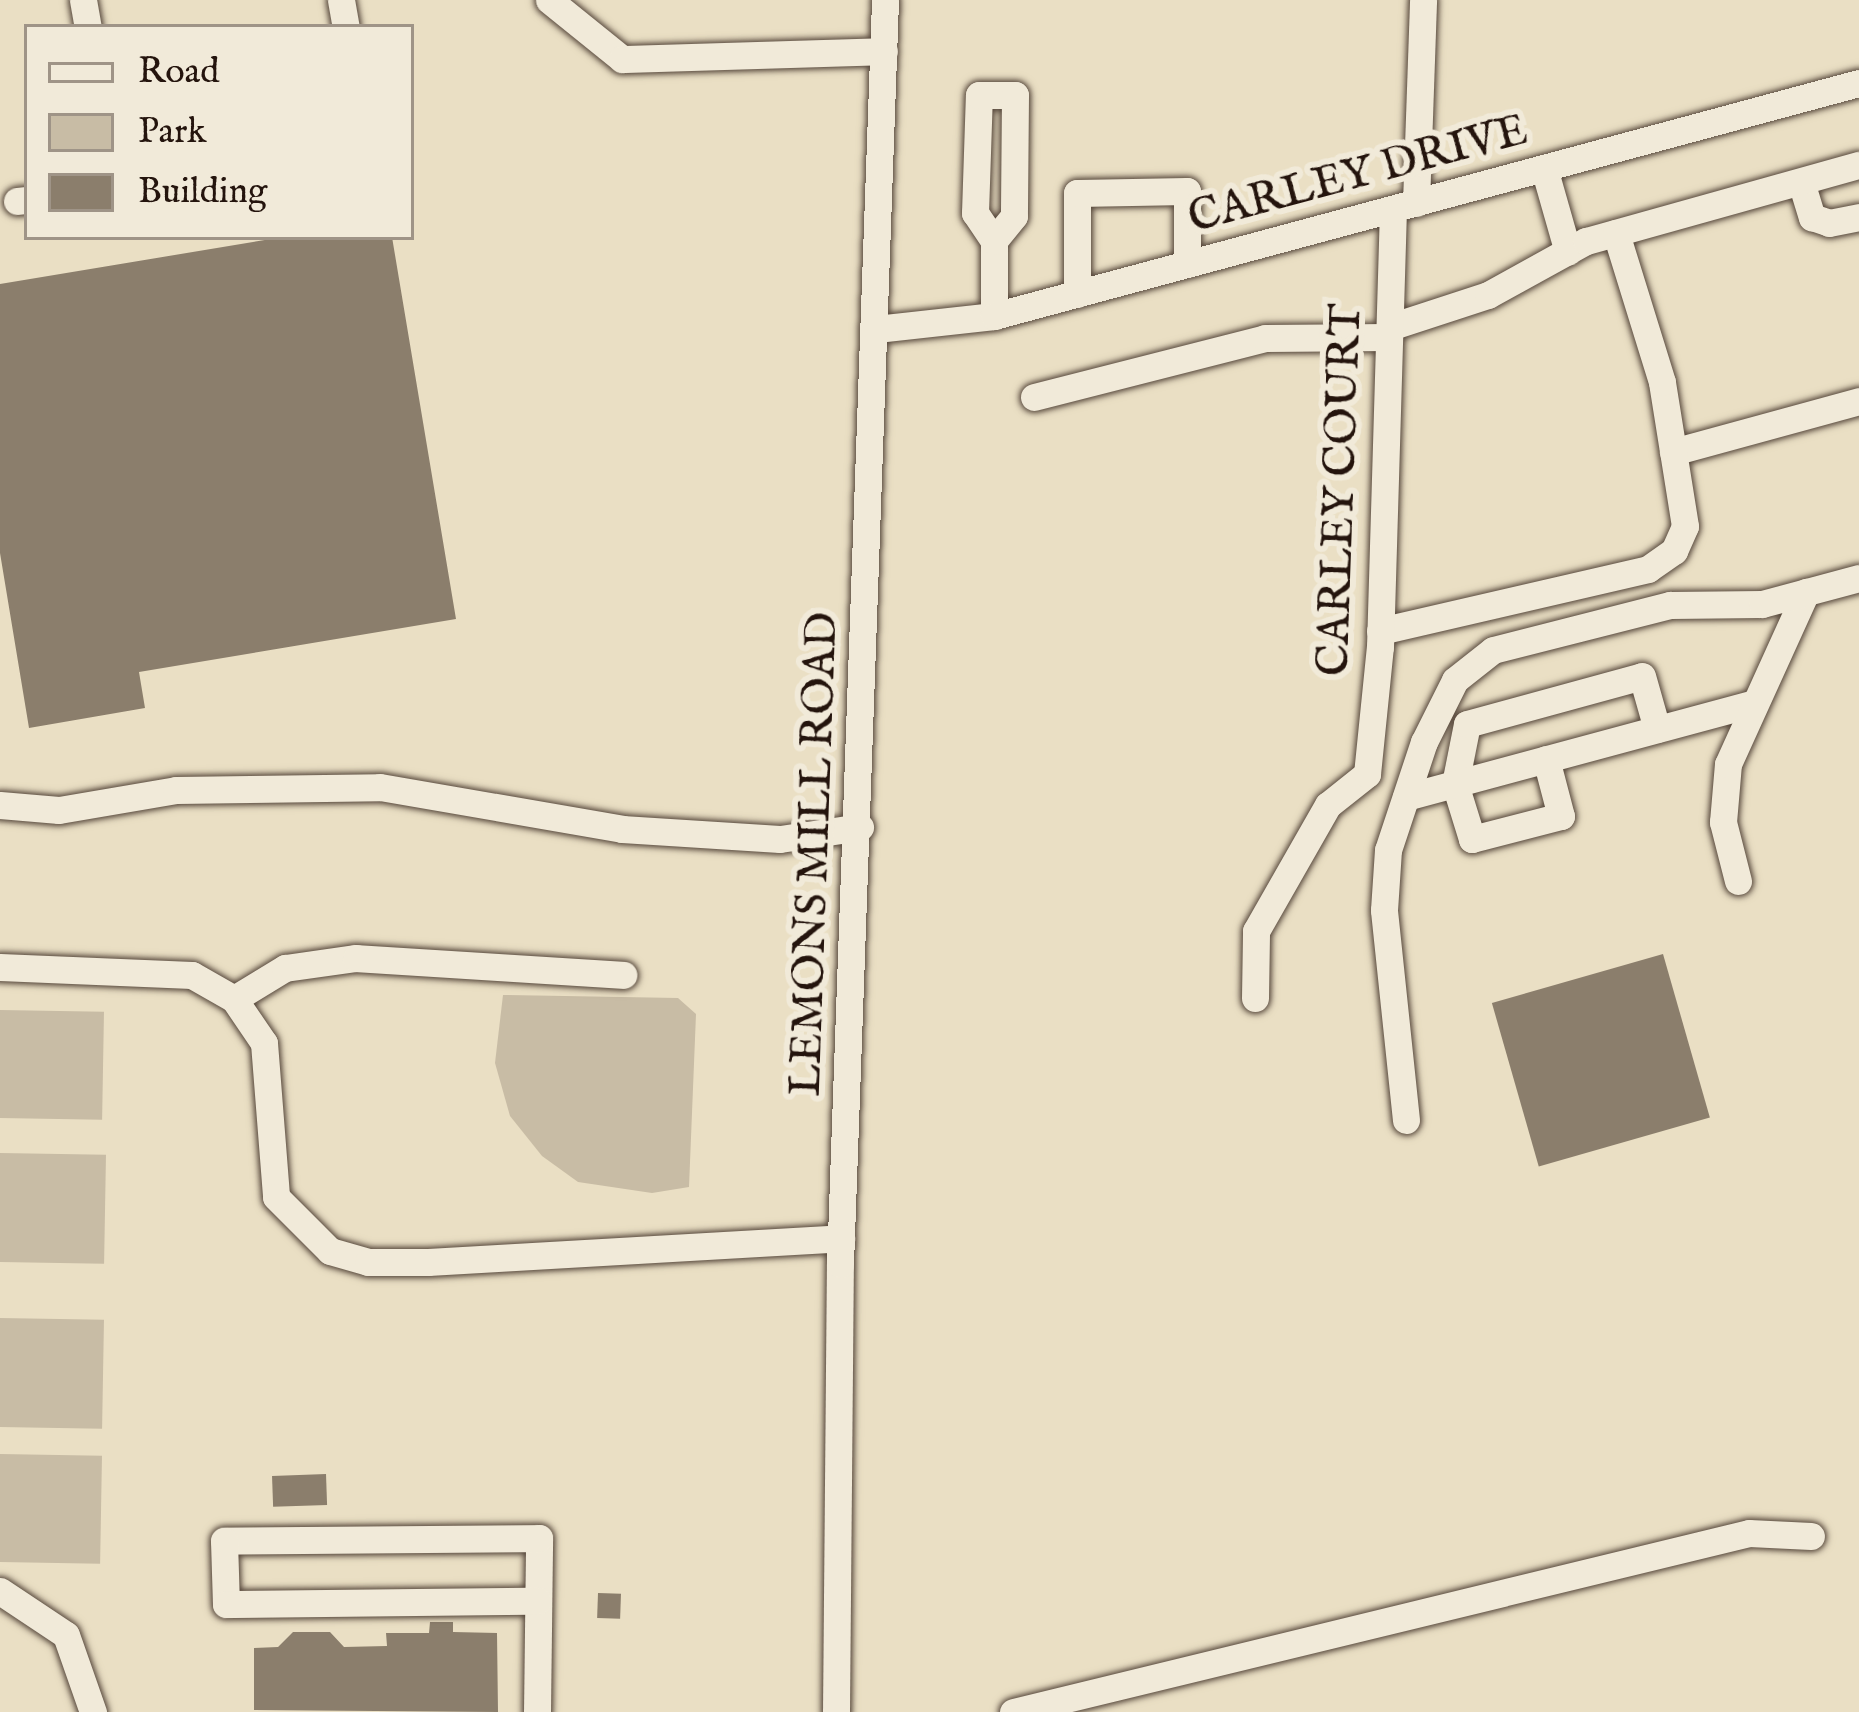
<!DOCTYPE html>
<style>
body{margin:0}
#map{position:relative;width:1859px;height:1712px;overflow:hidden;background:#eadfc4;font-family:"IM FELL English",serif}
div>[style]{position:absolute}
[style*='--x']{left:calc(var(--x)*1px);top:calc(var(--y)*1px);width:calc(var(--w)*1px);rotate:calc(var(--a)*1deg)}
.green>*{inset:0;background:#c8bca5;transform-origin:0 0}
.building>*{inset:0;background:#8b7e6c;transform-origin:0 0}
.roads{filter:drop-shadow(0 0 3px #56473b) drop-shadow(0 0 3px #56473b)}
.minor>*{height:27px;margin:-13.5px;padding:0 13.5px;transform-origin:13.5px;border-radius:13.5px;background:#f1ead9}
span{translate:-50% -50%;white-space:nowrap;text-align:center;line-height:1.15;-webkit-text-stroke:12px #f1ead9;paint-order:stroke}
.street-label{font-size:45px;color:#24140d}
.legend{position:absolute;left:24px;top:24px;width:390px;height:216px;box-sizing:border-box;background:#f1ead9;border:3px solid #9f9487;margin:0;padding:15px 21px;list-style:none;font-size:36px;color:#24140d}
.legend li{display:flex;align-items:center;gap:24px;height:60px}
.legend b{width:60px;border:3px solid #9f9487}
</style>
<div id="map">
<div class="green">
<i style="clip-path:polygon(503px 995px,678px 998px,696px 1014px,689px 1187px,652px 1193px,578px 1182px,542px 1156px,510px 1116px,495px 1063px)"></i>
<i style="left:0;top:1010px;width:104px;height:108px;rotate:1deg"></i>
<i style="left:0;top:1153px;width:106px;height:109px;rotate:1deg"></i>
<i style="left:0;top:1318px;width:104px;height:109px;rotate:1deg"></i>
<i style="left:0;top:1454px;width:102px;height:108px;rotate:1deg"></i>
</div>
<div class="building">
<i style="clip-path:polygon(283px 237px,392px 237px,456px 619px,139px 672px,145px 708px,29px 728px,0 553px,0 284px)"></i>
<i style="left:1663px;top:954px;width:170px;height:178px;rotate:74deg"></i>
<i style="left:326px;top:1474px;width:31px;height:54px;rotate:88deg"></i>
<i style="left:598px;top:1593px;width:23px;height:25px;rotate:2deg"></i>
<i style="clip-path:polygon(430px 1622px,453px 1622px,453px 1632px,497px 1633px,498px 1712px,254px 1710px,254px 1648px,278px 1647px,293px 1632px,330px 1632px,344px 1647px,387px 1646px,386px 1633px,429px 1633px)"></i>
</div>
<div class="roads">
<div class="minor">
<i style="--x:83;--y:0;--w:27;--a:80"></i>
<i style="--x:341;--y:0;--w:27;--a:80"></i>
<i style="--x:549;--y:0;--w:94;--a:38.9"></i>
<i style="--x:622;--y:59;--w:262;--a:-1.7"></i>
<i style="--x:1544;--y:168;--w:87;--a:74.1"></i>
<i style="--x:1802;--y:185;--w:34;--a:73"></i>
<i style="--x:1812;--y:217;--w:18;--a:19"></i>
<i style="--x:1829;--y:223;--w:31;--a:-11"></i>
<i style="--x:17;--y:201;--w:10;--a:-6"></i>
<i style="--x:1416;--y:203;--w:203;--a:-88"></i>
<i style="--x:1077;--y:294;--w:101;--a:-90"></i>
<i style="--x:1077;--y:193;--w:110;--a:-1"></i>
<i style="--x:1187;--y:191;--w:73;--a:90"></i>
<i style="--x:994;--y:316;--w:75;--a:-90"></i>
<i style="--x:994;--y:241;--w:34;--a:-124"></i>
<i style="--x:975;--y:213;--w:118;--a:-88.1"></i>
<i style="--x:979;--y:95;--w:36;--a:0"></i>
<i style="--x:1015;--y:95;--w:121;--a:90.5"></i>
<i style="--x:1014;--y:216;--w:32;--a:129"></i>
<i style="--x:1390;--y:327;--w:103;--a:-18.1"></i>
<i style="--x:1488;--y:295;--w:112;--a:-28.9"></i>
<i style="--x:1586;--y:241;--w:283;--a:-15.6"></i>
<i style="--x:876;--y:329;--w:119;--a:-6.3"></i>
<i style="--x:994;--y:316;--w:896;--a:-15.08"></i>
<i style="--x:1034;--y:397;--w:238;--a:-14.3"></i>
<i style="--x:1265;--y:338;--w:124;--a:-0.5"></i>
<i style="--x:1673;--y:452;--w:193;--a:-15.3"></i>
<i style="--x:1380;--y:631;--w:275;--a:-13"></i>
<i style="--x:1648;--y:569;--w:32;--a:-35"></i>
<i style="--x:1674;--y:551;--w:27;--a:-66"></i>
<i style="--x:1685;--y:526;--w:146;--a:-99.1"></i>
<i style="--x:1662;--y:382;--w:156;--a:-107.2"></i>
<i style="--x:1546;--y:759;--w:59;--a:75.3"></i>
<i style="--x:1561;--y:816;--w:92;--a:165.5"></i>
<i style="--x:1472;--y:839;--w:58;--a:-107.2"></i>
<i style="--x:1455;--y:784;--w:61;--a:-78.7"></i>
<i style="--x:1467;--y:724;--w:181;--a:-15.3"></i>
<i style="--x:1642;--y:676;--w:55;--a:74.2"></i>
<i style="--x:1406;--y:797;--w:361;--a:-15.1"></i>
<i style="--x:0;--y:805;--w:59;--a:4.8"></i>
<i style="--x:59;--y:810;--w:119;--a:-9.7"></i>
<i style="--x:176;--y:790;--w:204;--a:-0.8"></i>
<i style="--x:380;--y:787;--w:246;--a:9.8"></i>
<i style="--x:622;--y:829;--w:158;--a:3.6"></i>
<i style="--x:780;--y:839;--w:81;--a:-8.5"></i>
<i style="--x:1738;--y:881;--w:61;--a:-104.3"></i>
<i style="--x:1723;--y:822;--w:58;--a:-85.1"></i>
<i style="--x:1728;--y:764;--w:189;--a:-65.6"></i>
<i style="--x:0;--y:967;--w:192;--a:2.4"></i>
<i style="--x:192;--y:975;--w:48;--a:29.7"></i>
<i style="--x:234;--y:999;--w:53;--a:55.7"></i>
<i style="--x:264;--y:1043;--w:154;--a:85.5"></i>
<i style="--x:276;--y:1197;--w:76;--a:45"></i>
<i style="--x:330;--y:1251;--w:40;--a:16"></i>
<i style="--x:368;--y:1262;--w:60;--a:0"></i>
<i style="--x:428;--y:1262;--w:414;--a:-3.3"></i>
<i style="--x:1255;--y:998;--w:67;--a:-89.1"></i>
<i style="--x:1256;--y:931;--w:145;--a:-60.3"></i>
<i style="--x:1328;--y:805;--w:50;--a:-38.5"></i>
<i style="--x:1367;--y:774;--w:128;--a:-84.2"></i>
<i style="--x:1380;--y:647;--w:438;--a:-88.3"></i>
<i style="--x:234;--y:999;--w:60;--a:-31.3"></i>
<i style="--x:285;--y:968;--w:72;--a:-8"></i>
<i style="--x:356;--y:958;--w:268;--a:3.6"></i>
<i style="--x:1406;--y:1120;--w:211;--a:-96"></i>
<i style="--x:1384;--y:910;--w:60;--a:-86.2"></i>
<i style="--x:1388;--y:850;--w:114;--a:-71.6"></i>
<i style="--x:1424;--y:742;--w:69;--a:-63.4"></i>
<i style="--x:1455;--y:680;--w:48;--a:-38.3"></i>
<i style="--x:1493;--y:650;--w:183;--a:-14.3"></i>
<i style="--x:1670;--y:605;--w:92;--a:-0.6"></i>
<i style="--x:1762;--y:604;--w:100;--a:-15"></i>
<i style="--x:0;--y:1591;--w:79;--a:33.7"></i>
<i style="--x:66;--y:1635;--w:82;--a:70.7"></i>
<i style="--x:537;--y:1712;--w:174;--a:-89.3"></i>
<i style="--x:539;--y:1538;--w:315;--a:179.5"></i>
<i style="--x:224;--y:1541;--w:63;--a:88.2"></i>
<i style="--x:226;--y:1604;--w:312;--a:-0.6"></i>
<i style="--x:836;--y:1712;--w:448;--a:-89.5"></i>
<i style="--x:840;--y:1264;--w:1265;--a:-87.96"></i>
<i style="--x:1013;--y:1712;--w:757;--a:-13.67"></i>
<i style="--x:1749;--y:1533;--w:62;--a:2.8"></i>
</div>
</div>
<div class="street-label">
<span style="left:1358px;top:175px;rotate:-15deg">CARLEY DRIVE</span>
<span style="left:1341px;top:490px;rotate:-88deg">CARLEY COURT</span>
<span style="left:815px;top:854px;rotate:-88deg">LEMONS MILL ROAD</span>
</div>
<ul class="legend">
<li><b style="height:15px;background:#f1ead9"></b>Road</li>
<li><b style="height:33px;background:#c8bca5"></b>Park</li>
<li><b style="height:33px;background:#8b7e6c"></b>Building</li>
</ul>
</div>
